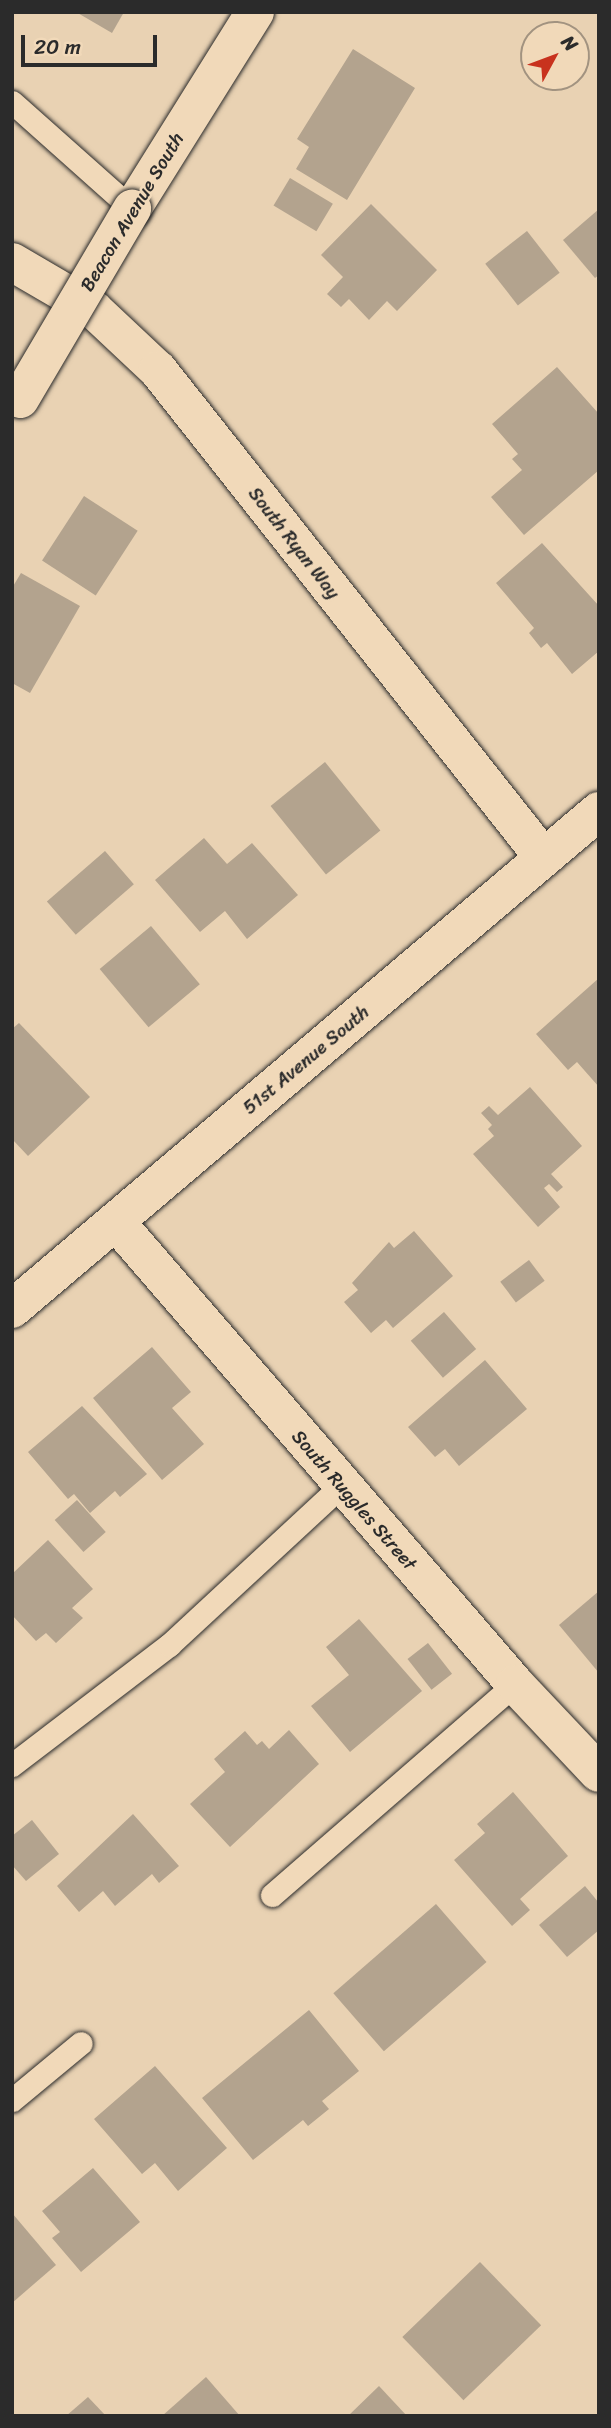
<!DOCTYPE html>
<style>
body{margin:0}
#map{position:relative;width:611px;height:2428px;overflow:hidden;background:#e9d2b3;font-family:Sriracha,sans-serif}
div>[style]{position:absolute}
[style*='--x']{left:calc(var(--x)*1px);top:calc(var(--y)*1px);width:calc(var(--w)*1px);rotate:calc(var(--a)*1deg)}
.building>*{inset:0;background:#b3a38e;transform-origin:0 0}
.roads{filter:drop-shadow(0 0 2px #2b2b2b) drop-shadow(0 0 2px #2b2b2b)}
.lane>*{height:23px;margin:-11.5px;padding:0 11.5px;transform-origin:11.5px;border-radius:11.5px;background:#f1d9b9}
.street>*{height:38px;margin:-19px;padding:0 19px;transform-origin:19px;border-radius:19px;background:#f1d9b9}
.secondary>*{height:38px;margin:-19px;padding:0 19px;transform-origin:19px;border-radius:19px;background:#f1d9b9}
.bridges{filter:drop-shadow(0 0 2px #2b2b2b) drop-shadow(0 0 2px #2b2b2b)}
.street-bridge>*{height:38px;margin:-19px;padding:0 19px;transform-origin:19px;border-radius:19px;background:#f1d9b9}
span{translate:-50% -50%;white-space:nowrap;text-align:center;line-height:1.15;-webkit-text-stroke:5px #f1d9b9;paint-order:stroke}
.street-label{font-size:19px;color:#2b2b2b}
.frame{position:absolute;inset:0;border:14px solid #2b2b2b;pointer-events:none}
.north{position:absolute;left:520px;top:21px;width:70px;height:70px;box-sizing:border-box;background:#f1d9b9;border:2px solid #a29380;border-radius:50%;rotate:49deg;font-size:19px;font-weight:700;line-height:28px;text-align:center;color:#2b2b2b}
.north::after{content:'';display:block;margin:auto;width:24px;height:32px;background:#c8321e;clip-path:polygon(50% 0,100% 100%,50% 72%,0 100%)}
.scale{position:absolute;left:21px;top:35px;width:136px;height:32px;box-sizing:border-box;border:4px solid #2b2b2b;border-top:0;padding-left:9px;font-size:21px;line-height:24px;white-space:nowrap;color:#2b2b2b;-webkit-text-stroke:5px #f1d9b9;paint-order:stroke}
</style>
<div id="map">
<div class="building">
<i style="clip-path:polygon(76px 12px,124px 12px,112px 33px)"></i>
<i style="clip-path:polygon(353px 49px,415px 88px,347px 200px,296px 169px,309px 147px,297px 139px)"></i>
<i style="left:290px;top:178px;width:50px;height:32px;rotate:31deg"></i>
<i style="clip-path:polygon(371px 204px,437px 270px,397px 311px,387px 301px,369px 320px,349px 299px,341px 307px,327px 294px,343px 277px,321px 255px)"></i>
<i style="clip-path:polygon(599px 209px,599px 275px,595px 278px,563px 240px)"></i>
<i style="left:527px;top:231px;width:53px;height:53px;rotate:52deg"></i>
<i style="clip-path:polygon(557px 367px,599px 414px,599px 470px,524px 535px,491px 497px,522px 470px,512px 459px,518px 454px,492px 424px)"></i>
<i style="left:84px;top:496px;width:64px;height:77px;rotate:33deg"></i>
<i style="clip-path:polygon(542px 543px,599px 606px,599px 651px,572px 674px,547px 643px,541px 648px,529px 633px,534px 628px,496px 583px)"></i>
<i style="clip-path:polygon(21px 573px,80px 606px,30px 693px,12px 683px,12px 588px)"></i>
<i style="left:325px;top:762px;width:88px;height:70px;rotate:51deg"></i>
<i style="clip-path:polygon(204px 838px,227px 864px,252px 843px,298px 895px,247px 939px,225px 911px,200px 932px,155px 880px)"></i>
<i style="left:105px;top:851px;width:44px;height:77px;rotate:49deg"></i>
<i style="left:151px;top:926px;width:76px;height:67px;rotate:50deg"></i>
<i style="clip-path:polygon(599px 978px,599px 1087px,577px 1062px,568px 1070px,536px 1034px)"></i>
<i style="clip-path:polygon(19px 1023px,90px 1097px,28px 1156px,12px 1139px,12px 1029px)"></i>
<i style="clip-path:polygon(530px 1087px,582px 1146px,551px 1174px,563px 1187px,557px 1192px,549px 1184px,544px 1188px,560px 1207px,538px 1227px,473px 1154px,494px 1136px,488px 1129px,492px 1125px,481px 1113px,489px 1106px,498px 1115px)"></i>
<i style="clip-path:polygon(414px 1231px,453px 1276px,393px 1328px,386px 1320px,371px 1333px,344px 1302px,358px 1290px,352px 1283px,389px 1242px,394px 1248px)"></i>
<i style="left:529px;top:1260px;width:26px;height:36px;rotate:53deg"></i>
<i style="left:444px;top:1312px;width:49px;height:44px;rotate:49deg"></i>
<i style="clip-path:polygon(152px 1347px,191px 1392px,172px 1408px,204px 1444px,162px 1480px,93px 1398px)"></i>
<i style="clip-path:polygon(485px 1360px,527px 1409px,459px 1466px,445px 1449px,435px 1457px,408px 1427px)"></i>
<i style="clip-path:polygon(82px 1406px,147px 1474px,120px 1497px,115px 1491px,90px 1513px,74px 1494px,68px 1499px,28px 1452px)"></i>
<i style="left:77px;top:1500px;width:43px;height:30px;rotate:48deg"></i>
<i style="clip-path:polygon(48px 1540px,93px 1589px,72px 1608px,83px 1618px,56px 1643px,46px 1633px,36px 1641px,12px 1615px,12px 1574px)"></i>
<i style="clip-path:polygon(599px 1591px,599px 1673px,559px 1625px)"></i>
<i style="clip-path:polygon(359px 1619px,422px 1691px,350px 1752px,311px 1706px,349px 1675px,326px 1647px)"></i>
<i style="left:428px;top:1643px;width:39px;height:26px;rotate:52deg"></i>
<i style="clip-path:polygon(289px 1730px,319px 1764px,230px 1847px,190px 1804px,225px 1772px,214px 1759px,245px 1731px,257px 1745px,262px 1741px,269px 1749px)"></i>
<i style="clip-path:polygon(513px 1792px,568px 1856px,520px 1899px,530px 1910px,512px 1926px,454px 1860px,485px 1833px,477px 1824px)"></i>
<i style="clip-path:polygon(133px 1814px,179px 1866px,159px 1883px,152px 1874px,115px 1906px,103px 1891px,79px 1912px,57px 1886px)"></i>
<i style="clip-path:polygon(32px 1820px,59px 1854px,26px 1881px,12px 1865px,12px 1836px)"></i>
<i style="clip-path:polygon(585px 1886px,599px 1903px,599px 1930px,567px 1957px,539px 1925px)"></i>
<i style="left:436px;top:1904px;width:77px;height:136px;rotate:49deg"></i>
<i style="clip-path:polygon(309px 2010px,359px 2071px,322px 2101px,329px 2109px,308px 2126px,303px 2120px,253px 2160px,202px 2098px)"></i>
<i style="clip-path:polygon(155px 2066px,227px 2148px,178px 2191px,155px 2163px,142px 2174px,94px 2119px)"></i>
<i style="clip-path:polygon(93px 2168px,140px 2222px,81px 2272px,52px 2238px,60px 2232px,42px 2211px)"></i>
<i style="clip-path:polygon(12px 2213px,56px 2265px,12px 2303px)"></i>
<i style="left:480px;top:2262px;width:88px;height:108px;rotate:46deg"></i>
<i style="clip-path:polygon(206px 2377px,240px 2416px,162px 2416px)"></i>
<i style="clip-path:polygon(379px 2386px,407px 2416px,348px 2416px)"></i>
<i style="clip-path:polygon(88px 2397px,106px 2416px,66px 2416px)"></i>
</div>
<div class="roads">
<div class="lane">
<i style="--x:12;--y:102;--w:161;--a:41.7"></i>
<i style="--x:12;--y:1765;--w:198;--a:-37.4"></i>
<i style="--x:169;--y:1645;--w:234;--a:-42.8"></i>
<i style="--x:272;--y:1895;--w:322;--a:-41"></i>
<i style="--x:12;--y:2100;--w:89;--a:-39.6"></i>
</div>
<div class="street">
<i style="--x:132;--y:209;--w:232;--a:-58"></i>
<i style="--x:116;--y:1222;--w:610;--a:49.18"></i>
<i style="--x:515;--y:1684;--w:122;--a:46.7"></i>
</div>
<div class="secondary">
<i style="--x:12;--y:262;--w:95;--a:30.3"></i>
<i style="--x:94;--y:310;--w:88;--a:43.2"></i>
<i style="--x:158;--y:370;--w:622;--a:51.66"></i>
<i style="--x:12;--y:1309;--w:770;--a:-40.31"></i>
</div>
</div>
<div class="bridges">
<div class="street-bridge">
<i style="--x:20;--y:399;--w:221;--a:-59.5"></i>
</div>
</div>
<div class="street-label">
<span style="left:132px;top:212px;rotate:-59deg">Beacon Avenue South</span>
<span style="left:294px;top:543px;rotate:52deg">South Ryan Way</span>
<span style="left:306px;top:1060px;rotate:-40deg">51st Avenue South</span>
<span style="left:354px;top:1500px;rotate:49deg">South Ruggles Street</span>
</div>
<div class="frame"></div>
<div class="north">N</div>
<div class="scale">20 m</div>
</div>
